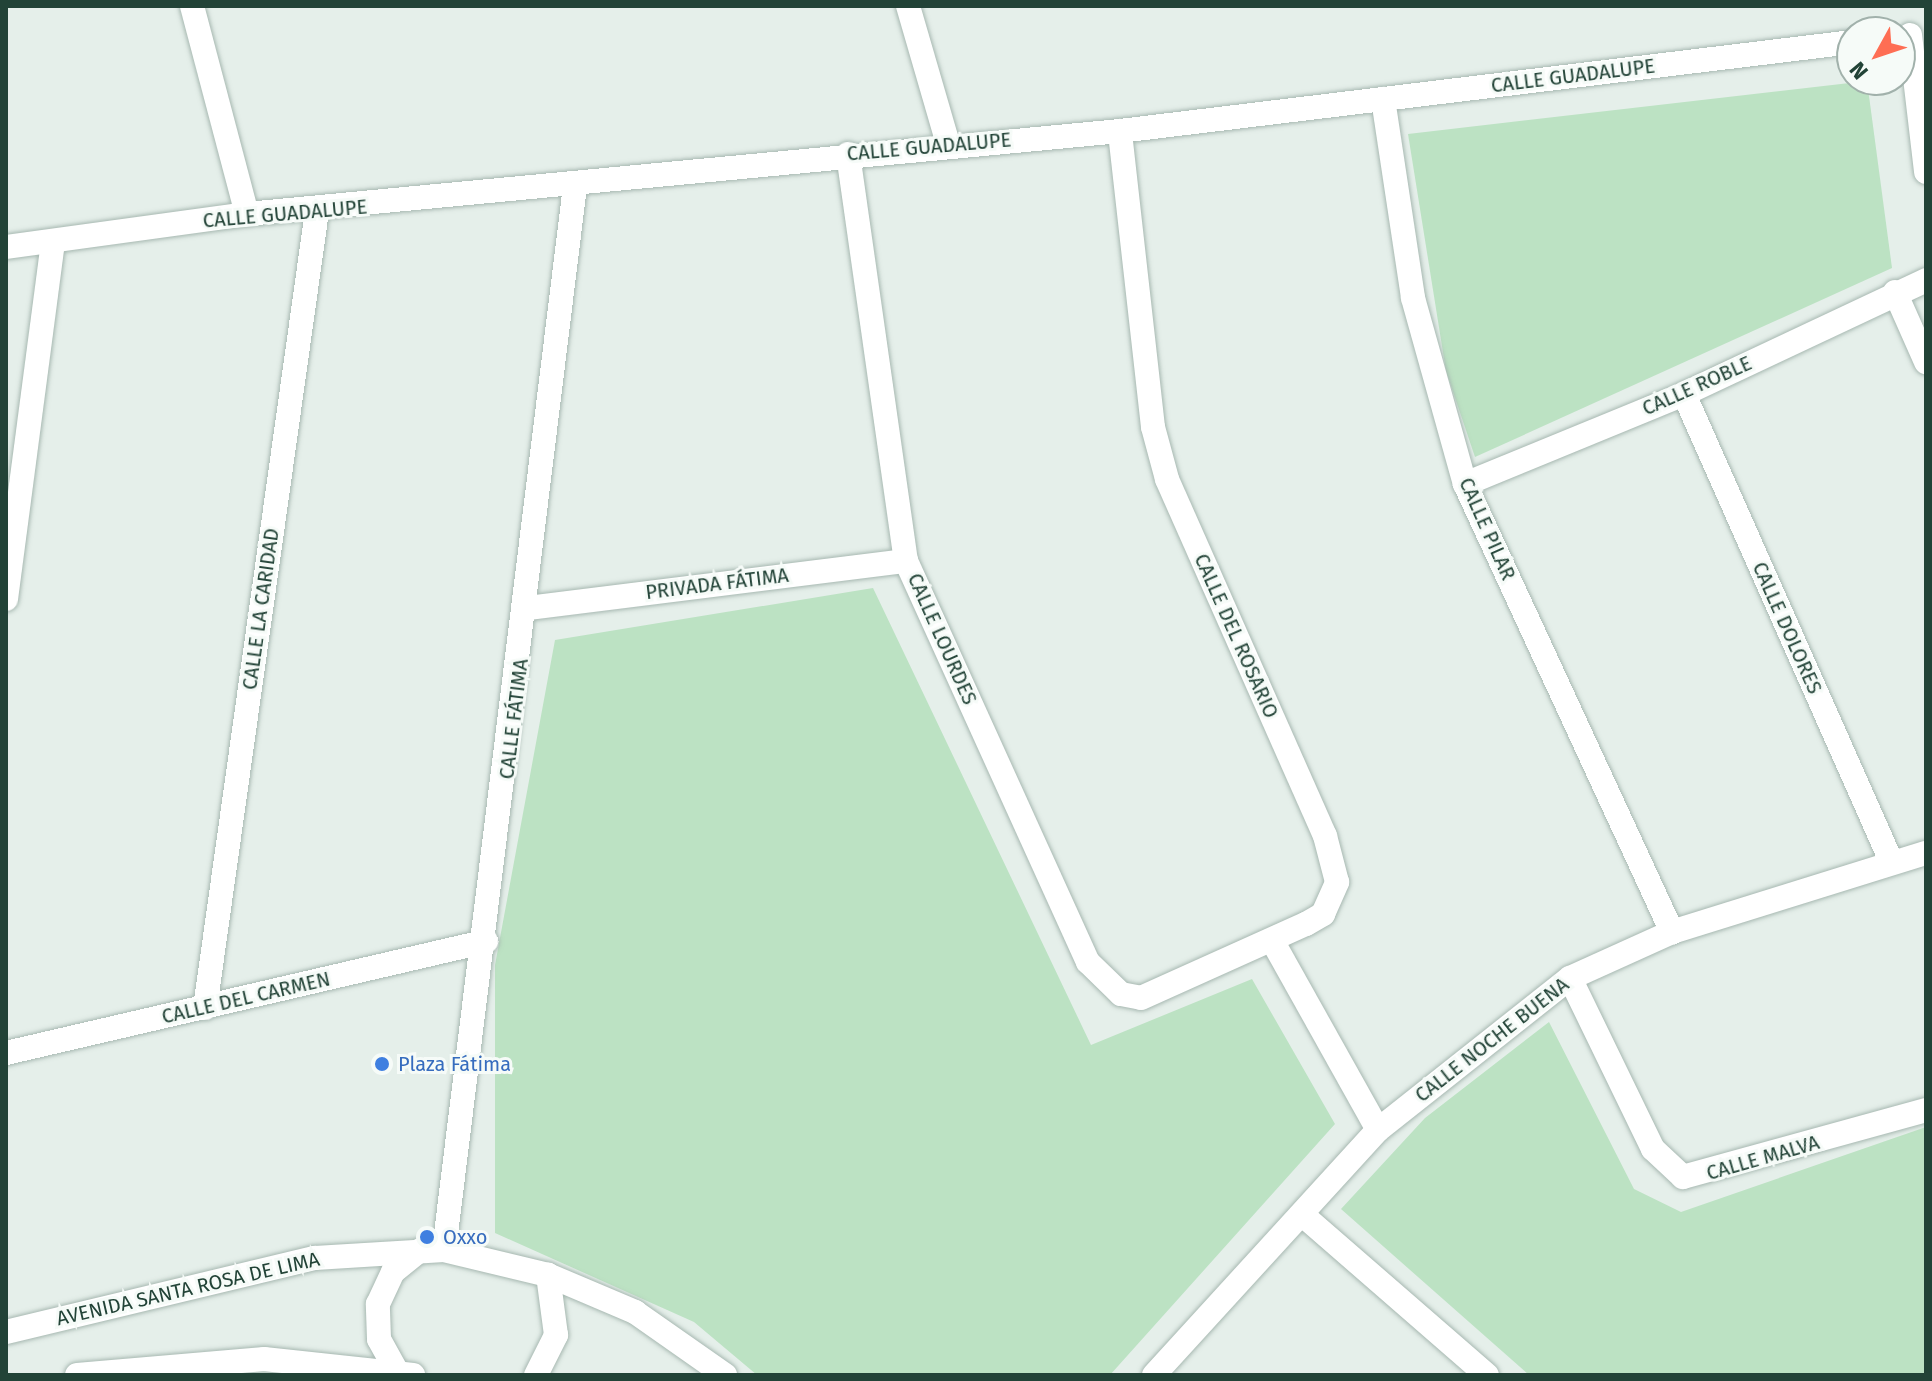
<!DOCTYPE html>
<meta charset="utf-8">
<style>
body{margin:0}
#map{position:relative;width:1932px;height:1381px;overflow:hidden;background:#e5efea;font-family:"Fira Sans",sans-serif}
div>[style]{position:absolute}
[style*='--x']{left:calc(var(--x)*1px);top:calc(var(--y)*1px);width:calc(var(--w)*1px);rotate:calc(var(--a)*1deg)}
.green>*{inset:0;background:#bce2c3}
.roads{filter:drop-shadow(0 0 2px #a7b8b1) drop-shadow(0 0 2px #a7b8b1)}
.street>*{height:24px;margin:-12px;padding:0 12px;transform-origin:12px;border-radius:12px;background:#fff}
.secondary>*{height:24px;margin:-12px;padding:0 12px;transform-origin:12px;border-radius:12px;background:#fff}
.dots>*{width:22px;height:22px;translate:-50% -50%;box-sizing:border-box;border:4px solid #f6fbf8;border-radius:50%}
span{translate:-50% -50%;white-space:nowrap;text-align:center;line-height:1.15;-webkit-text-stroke:6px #f6fbf8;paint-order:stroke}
.street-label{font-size:20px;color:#224337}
.shop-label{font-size:20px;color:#366cbe}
.left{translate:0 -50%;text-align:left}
.frame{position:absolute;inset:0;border:8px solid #224337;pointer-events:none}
.north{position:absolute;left:1836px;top:16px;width:80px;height:80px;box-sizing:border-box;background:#f6fbf8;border:2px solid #a1b1ab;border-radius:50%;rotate:230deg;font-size:22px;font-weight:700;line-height:32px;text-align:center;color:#224337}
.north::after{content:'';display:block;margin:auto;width:28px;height:36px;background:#fe6e54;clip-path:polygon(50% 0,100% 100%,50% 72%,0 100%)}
</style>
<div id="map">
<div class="green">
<i style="clip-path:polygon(1867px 81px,1892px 268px,1475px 457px,1446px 371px,1408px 134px)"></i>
<i style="clip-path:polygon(873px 588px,1091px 1045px,1252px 979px,1335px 1124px,1110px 1375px,757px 1375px,694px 1322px,495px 1233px,495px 965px,555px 640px)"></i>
<i style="clip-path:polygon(1549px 1022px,1634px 1189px,1681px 1212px,1926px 1127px,1926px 1375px,1529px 1375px,1341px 1209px,1425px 1118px)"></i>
</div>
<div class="roads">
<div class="street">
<i style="--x:192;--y:6;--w:215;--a:75.2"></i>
<i style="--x:908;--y:6;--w:144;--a:73.8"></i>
<i style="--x:1910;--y:35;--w:138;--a:83.3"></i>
<i style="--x:1383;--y:99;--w:201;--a:81.4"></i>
<i style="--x:1413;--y:298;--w:193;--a:74.4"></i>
<i style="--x:1465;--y:484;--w:494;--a:65.2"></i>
<i style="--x:848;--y:154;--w:411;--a:81.9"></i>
<i style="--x:906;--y:561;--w:440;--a:65.6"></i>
<i style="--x:1088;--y:962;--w:46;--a:44.1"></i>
<i style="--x:1121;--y:994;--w:20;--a:11"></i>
<i style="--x:1141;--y:998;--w:181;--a:-24.2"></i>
<i style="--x:1306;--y:924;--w:20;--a:-30"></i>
<i style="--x:1323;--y:914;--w:35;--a:-66"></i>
<i style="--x:1337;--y:882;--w:48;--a:-104.6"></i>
<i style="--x:1325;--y:836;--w:390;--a:-113.9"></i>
<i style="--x:1167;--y:479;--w:54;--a:-105.1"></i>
<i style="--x:1153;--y:427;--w:298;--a:-96.4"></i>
<i style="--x:6;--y:247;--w:243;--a:-7.8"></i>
<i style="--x:247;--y:214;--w:877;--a:-5.43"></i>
<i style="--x:1120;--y:131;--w:737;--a:-6.93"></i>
<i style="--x:1895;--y:292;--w:77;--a:66.1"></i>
<i style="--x:1684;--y:394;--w:511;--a:66.09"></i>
<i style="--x:1465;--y:484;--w:237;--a:-22.3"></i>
<i style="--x:1684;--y:394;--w:268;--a:-25.2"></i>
<i style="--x:6;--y:599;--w:359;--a:-82.5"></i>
<i style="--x:528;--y:608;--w:381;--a:-7.1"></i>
<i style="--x:1273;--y:942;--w:215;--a:60.8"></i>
<i style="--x:1570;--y:978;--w:190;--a:64.1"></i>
<i style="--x:1653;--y:1149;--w:41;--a:43"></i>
<i style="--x:1683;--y:1177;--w:252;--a:-15.4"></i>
<i style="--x:205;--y:1008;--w:805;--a:-82"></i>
<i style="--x:6;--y:1053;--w:493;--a:-13.1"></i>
<i style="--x:1305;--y:1217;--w:241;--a:41"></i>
<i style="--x:444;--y:1250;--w:1072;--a:-82.98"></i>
<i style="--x:1154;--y:1375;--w:332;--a:-47.6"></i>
<i style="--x:1378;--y:1130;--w:245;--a:-38.4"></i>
<i style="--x:1570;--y:978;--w:112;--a:-24.3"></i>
<i style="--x:1672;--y:932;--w:266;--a:-17.3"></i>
</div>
<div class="secondary">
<i style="--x:6;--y:1332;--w:318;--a:-13.5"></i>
<i style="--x:315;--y:1258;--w:129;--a:-3.5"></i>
<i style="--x:444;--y:1250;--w:107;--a:13.5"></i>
<i style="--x:548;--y:1275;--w:95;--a:23"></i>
<i style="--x:635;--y:1312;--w:110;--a:35"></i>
<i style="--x:396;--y:1370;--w:35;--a:-119"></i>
<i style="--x:379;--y:1339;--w:35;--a:-92"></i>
<i style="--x:378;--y:1304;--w:35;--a:-65"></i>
<i style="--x:393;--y:1272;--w:35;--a:-39"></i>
<i style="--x:77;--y:1375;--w:188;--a:-4.9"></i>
<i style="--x:264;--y:1359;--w:150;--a:6.1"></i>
<i style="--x:536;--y:1375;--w:45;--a:-63.4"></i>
<i style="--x:556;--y:1335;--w:61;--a:-97.6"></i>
</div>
</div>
<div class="dots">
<i style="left:382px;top:1064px;background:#3f7fe0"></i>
<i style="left:427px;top:1237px;background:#3f7fe0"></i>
</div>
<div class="street-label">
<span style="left:1573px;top:76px;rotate:-7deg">CALLE GUADALUPE</span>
<span style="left:929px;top:147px;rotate:-5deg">CALLE GUADALUPE</span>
<span style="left:285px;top:214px;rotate:-5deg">CALLE GUADALUPE</span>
<span style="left:1697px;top:386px;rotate:-24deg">CALLE ROBLE</span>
<span style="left:1487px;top:529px;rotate:66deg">CALLE PILAR</span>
<span style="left:717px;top:584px;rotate:-7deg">PRIVADA FÁTIMA</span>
<span style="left:261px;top:609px;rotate:-82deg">CALLE LA CARIDAD</span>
<span style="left:1787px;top:628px;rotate:66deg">CALLE DOLORES</span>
<span style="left:1236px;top:636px;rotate:66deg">CALLE DEL ROSARIO</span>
<span style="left:942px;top:639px;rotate:66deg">CALLE LOURDES</span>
<span style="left:514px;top:719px;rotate:-83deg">CALLE FÁTIMA</span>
<span style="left:246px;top:998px;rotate:-13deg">CALLE DEL CARMEN</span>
<span style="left:1492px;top:1040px;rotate:-38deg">CALLE NOCHE BUENA</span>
<span style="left:1763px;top:1158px;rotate:-16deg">CALLE MALVA</span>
<span style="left:188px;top:1289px;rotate:-13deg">AVENIDA SANTA ROSA DE LIMA</span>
</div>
<div class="shop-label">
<span class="left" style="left:398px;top:1064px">Plaza Fátima</span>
<span class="left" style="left:443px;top:1237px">Oxxo</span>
</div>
<div class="frame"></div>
<div class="north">N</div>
</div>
